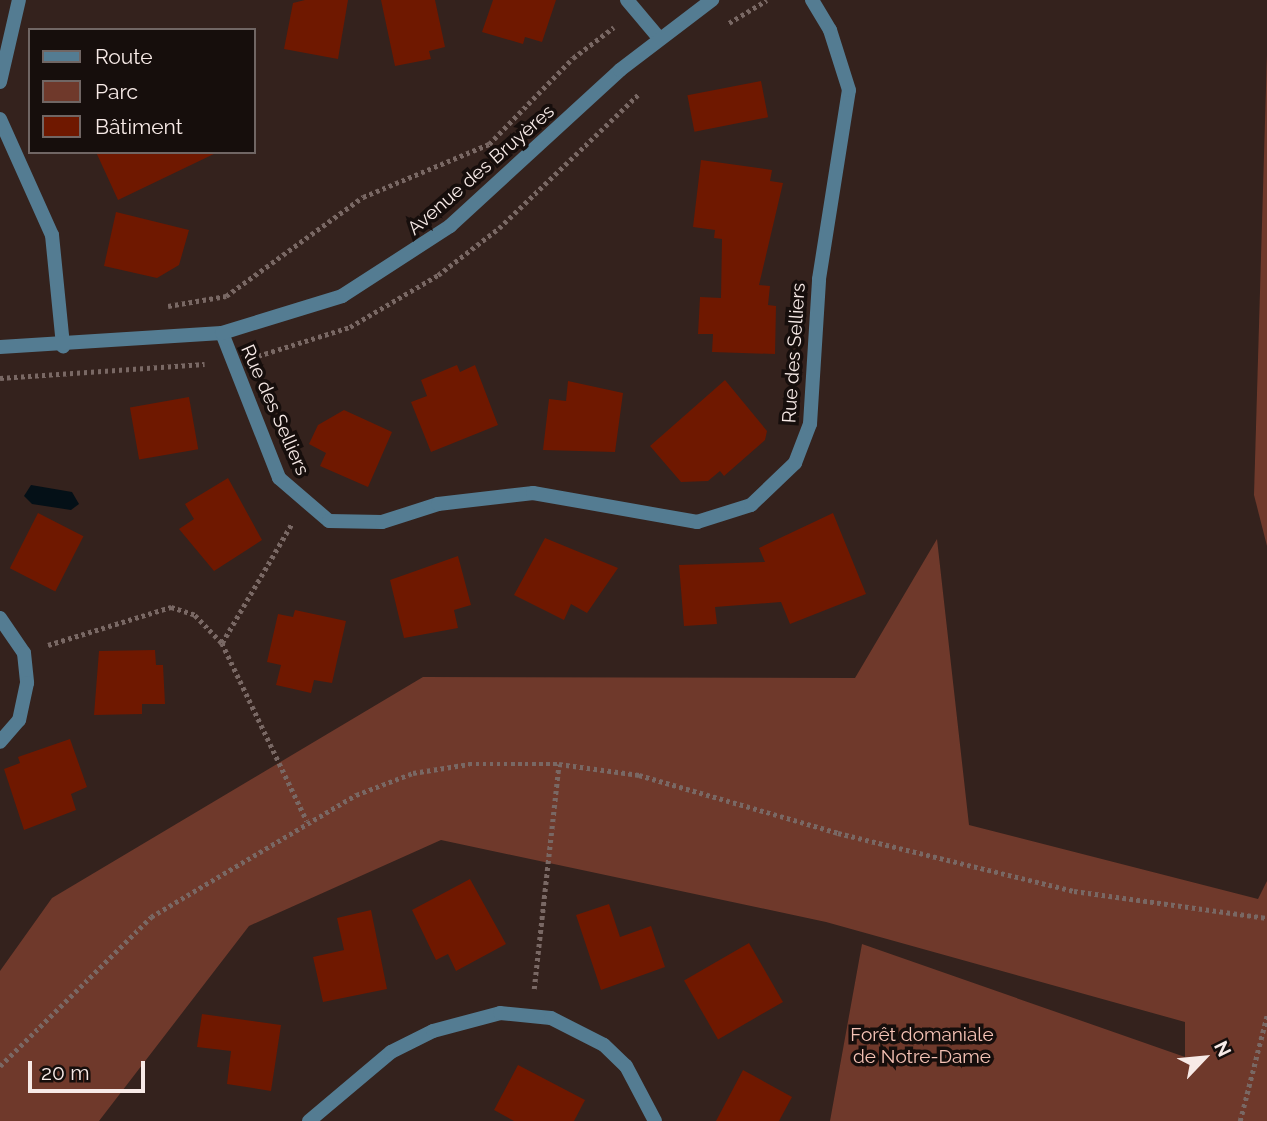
<!DOCTYPE html>
<meta charset="utf-8">
<style>
body{margin:0}
#map{position:relative;width:1267px;height:1121px;overflow:hidden;background:#34221d;font-family:Raleway,sans-serif}
div>[style]{position:absolute}
[style*='--x']{left:calc(var(--x)*1px);top:calc(var(--y)*1px);width:calc(var(--w)*1px);rotate:calc(var(--a)*1deg)}
.green>*{inset:0;background:#6f392b}
.water>*{inset:0;background:#041017}
.building>*{inset:0;background:#6f1800;transform-origin:0 0}
.path>*{height:4.5px;margin-top:-2.25px;transform-origin:0;background:repeating-linear-gradient(90deg,#796864 0 3.5px,transparent 0 7px)}
.minor>*{height:14px;margin:-7px;padding:0 7px;transform-origin:7px;border-radius:7px;background:#547c92}
.tertiary>*{height:14px;margin:-7px;padding:0 7px;transform-origin:7px;border-radius:7px;background:#547c92}
span{translate:-50% -50%;white-space:nowrap;text-align:center;line-height:1.15;-webkit-text-stroke:7px #160e0c;paint-order:stroke}
.street-label{font-size:19px;color:#f7eae7}
.park-label{font-size:19px;color:#f5c2b5}
.legend{position:absolute;left:28px;top:28px;width:228px;height:126px;box-sizing:border-box;background:#160e0c;border:2px solid #706664;margin:0;padding:9px 12px;list-style:none;font-size:21px;color:#f7eae7}
.legend li{display:flex;align-items:center;gap:14px;height:35px}
.legend b{width:35px;border:2px solid #706664}
.north{position:absolute;left:1169px;top:1023px;width:70px;height:70px;-webkit-text-stroke:5px #160e0c;paint-order:stroke;rotate:64deg;font-size:19px;font-weight:700;line-height:28px;text-align:center;color:#f7eae7}
.north::after{content:'';display:block;margin:auto;width:24px;height:32px;background:#f7eae7;clip-path:polygon(50% 0,100% 100%,50% 72%,0 100%)}
.scale{position:absolute;left:28px;top:1061px;width:117px;height:32px;box-sizing:border-box;border:4px solid #f7eae7;border-top:0;padding-left:9px;font-size:21px;line-height:24px;white-space:nowrap;color:#f7eae7;-webkit-text-stroke:5px #160e0c;paint-order:stroke}
</style>
<div id="map">
<div class="green">
<i style="clip-path:polygon(1267px 54px,1267px 546px,1254px 495px)"></i>
<i style="clip-path:polygon(937px 539px,969px 825px,1258px 899px,1267px 881px,1267px 1121px,830px 1121px,862px 944px,1185px 1057px,1185px 1022px,826px 922px,441px 840px,249px 926px,99px 1121px,0 1121px,0 971px,52px 898px,423px 677px,855px 678px)"></i>
</div>
<div class="water">
<i style="clip-path:polygon(31px 485px,72px 492px,79px 504px,71px 510px,32px 504px,24px 496px)"></i>
</div>
<div class="building">
<i style="clip-path:polygon(305px 0,348px 0,338px 59px,284px 49px,293px 3px)"></i>
<i style="clip-path:polygon(381px 0,435px 0,445px 47px,429px 51px,431px 59px,395px 66px)"></i>
<i style="clip-path:polygon(493px 0,556px 0,542px 42px,525px 37px,523px 44px,482px 32px)"></i>
<i style="left:761px;top:81px;width:37px;height:75px;rotate:79deg"></i>
<i style="clip-path:polygon(96px 152px,218px 152px,118px 200px)"></i>
<i style="clip-path:polygon(701px 160px,772px 170px,770px 181px,783px 183px,759px 285px,770px 286px,768px 305px,776px 306px,775px 354px,712px 352px,713px 334px,698px 334px,700px 297px,721px 298px,722px 239px,714px 238px,715px 230px,693px 227px)"></i>
<i style="clip-path:polygon(116px 212px,189px 230px,179px 265px,157px 278px,104px 266px)"></i>
<i style="clip-path:polygon(457px 365px,460px 372px,475px 365px,498px 425px,431px 452px,411px 402px,427px 396px,421px 380px)"></i>
<i style="clip-path:polygon(725px 380px,767px 431px,765px 440px,724px 476px,720px 471px,708px 481px,681px 482px,650px 446px)"></i>
<i style="clip-path:polygon(568px 381px,623px 393px,615px 452px,543px 450px,549px 399px,566px 401px)"></i>
<i style="left:189px;top:397px;width:53px;height:60px;rotate:80deg"></i>
<i style="clip-path:polygon(344px 410px,392px 432px,368px 487px,320px 466px,326px 453px,309px 444px,318px 425px)"></i>
<i style="clip-path:polygon(228px 478px,262px 540px,214px 571px,179px 529px,194px 519px,185px 504px)"></i>
<i style="left:38px;top:513px;width:51px;height:62px;rotate:27deg"></i>
<i style="clip-path:polygon(833px 513px,866px 594px,790px 624px,781px 602px,715px 607px,717px 624px,684px 626px,679px 565px,765px 562px,759px 548px)"></i>
<i style="clip-path:polygon(545px 538px,618px 568px,587px 613px,571px 604px,564px 620px,514px 595px)"></i>
<i style="clip-path:polygon(458px 556px,471px 605px,454px 610px,458px 628px,404px 638px,390px 580px)"></i>
<i style="clip-path:polygon(295px 610px,346px 621px,332px 683px,314px 680px,311px 693px,276px 685px,281px 665px,267px 662px,278px 614px,293px 617px)"></i>
<i style="clip-path:polygon(155px 650px,156px 665px,163px 665px,165px 704px,142px 704px,142px 714px,94px 715px,99px 651px)"></i>
<i style="clip-path:polygon(70px 739px,87px 787px,71px 794px,76px 810px,24px 830px,4px 769px,20px 763px,18px 757px)"></i>
<i style="clip-path:polygon(470px 879px,506px 944px,456px 971px,448px 954px,436px 960px,412px 910px)"></i>
<i style="clip-path:polygon(609px 904px,620px 937px,651px 926px,665px 967px,601px 990px,576px 915px)"></i>
<i style="clip-path:polygon(371px 910px,387px 989px,323px 1002px,313px 957px,344px 950px,337px 918px)"></i>
<i style="left:749px;top:943px;width:68px;height:75px;rotate:60deg"></i>
<i style="clip-path:polygon(202px 1014px,281px 1025px,271px 1091px,227px 1084px,231px 1051px,197px 1047px)"></i>
<i style="clip-path:polygon(518px 1065px,585px 1100px,574px 1121px,514px 1121px,494px 1110px)"></i>
<i style="clip-path:polygon(743px 1070px,792px 1097px,779px 1121px,716px 1121px)"></i>
</div>
<div class="path">
<i style="--x:729;--y:23;--w:44;--a:-31.2"></i>
<i style="--x:168;--y:306;--w:59;--a:-9.8"></i>
<i style="--x:226;--y:296;--w:169;--a:-35.9"></i>
<i style="--x:363;--y:197;--w:137;--a:-22.8"></i>
<i style="--x:489;--y:144;--w:120;--a:-45.7"></i>
<i style="--x:573;--y:58;--w:51;--a:-37.1"></i>
<i style="--x:258;--y:356;--w:96;--a:-17.5"></i>
<i style="--x:350;--y:327;--w:102;--a:-30.6"></i>
<i style="--x:438;--y:275;--w:77;--a:-37.6"></i>
<i style="--x:499;--y:228;--w:195;--a:-43.8"></i>
<i style="--x:0;--y:378;--w:205;--a:-3.9"></i>
<i style="--x:222;--y:643;--w:139;--a:-59.7"></i>
<i style="--x:48;--y:645;--w:129;--a:-17.2"></i>
<i style="--x:171;--y:607;--w:25;--a:18"></i>
<i style="--x:195;--y:615;--w:39;--a:46"></i>
<i style="--x:222;--y:643;--w:197;--a:64.5"></i>
<i style="--x:534;--y:989;--w:226;--a:-83.7"></i>
<i style="--x:0;--y:1066;--w:212;--a:-44.6"></i>
<i style="--x:151;--y:917;--w:239;--a:-30.8"></i>
<i style="--x:356;--y:795;--w:61;--a:-21.1"></i>
<i style="--x:413;--y:773;--w:57;--a:-9.1"></i>
<i style="--x:469;--y:764;--w:90;--a:0"></i>
<i style="--x:559;--y:764;--w:81;--a:7.8"></i>
<i style="--x:639;--y:775;--w:207;--a:16.2"></i>
<i style="--x:838;--y:833;--w:243;--a:13.8"></i>
<i style="--x:1074;--y:891;--w:195;--a:8"></i>
<i style="--x:1240;--y:1121;--w:109;--a:-75.7"></i>
</div>
<div class="minor">
<i style="--x:627;--y:0;--w:50;--a:49.9"></i>
<i style="--x:0;--y:82;--w:84;--a:-77"></i>
<i style="--x:0;--y:119;--w:127;--a:65.9"></i>
<i style="--x:52;--y:235;--w:112;--a:84.3"></i>
<i style="--x:222;--y:333;--w:156;--a:68.5"></i>
<i style="--x:279;--y:478;--w:66;--a:40.7"></i>
<i style="--x:329;--y:521;--w:53;--a:1.1"></i>
<i style="--x:382;--y:522;--w:59;--a:-17.8"></i>
<i style="--x:438;--y:504;--w:96;--a:-6.6"></i>
<i style="--x:533;--y:493;--w:167;--a:10"></i>
<i style="--x:697;--y:522;--w:57;--a:-17.5"></i>
<i style="--x:751;--y:505;--w:61;--a:-43.7"></i>
<i style="--x:795;--y:463;--w:42;--a:-69"></i>
<i style="--x:810;--y:424;--w:145;--a:-86.4"></i>
<i style="--x:819;--y:279;--w:191;--a:-81"></i>
<i style="--x:849;--y:90;--w:63;--a:-107.6"></i>
<i style="--x:830;--y:30;--w:35;--a:-121"></i>
<i style="--x:0;--y:618;--w:42;--a:55.6"></i>
<i style="--x:24;--y:653;--w:30;--a:84"></i>
<i style="--x:27;--y:683;--w:38;--a:102"></i>
<i style="--x:19;--y:720;--w:29;--a:131"></i>
<i style="--x:309;--y:1121;--w:107;--a:-40.1"></i>
<i style="--x:391;--y:1052;--w:47;--a:-26.6"></i>
<i style="--x:433;--y:1031;--w:69;--a:-15"></i>
<i style="--x:500;--y:1013;--w:51;--a:5.6"></i>
<i style="--x:551;--y:1018;--w:59;--a:27"></i>
<i style="--x:604;--y:1045;--w:30;--a:44"></i>
<i style="--x:626;--y:1066;--w:62;--a:62.2"></i>
</div>
<div class="tertiary">
<i style="--x:0;--y:347;--w:222;--a:-3.6"></i>
<i style="--x:222;--y:333;--w:126;--a:-17.1"></i>
<i style="--x:342;--y:296;--w:129;--a:-32.9"></i>
<i style="--x:450;--y:226;--w:231;--a:-42.5"></i>
<i style="--x:620;--y:70;--w:116;--a:-37.3"></i>
</div>
<div class="street-label">
<span style="left:481px;top:170px;rotate:-41deg">Avenue des Bruyères</span>
<span style="left:794px;top:353px;rotate:-86deg">Rue des Selliers</span>
<span style="left:275px;top:410px;rotate:66deg">Rue des Selliers</span>
</div>
<div class="park-label">
<span style="left:922px;top:1046px">Forêt domaniale<br>de Notre-Dame</span>
</div>
<ul class="legend">
<li><b style="height:9px;background:#547c92"></b>Route</li>
<li><b style="height:19px;background:#6f392b"></b>Parc</li>
<li><b style="height:19px;background:#6f1800"></b>Bâtiment</li>
</ul>
<div class="north">N</div>
<div class="scale">20 m</div>
</div>
